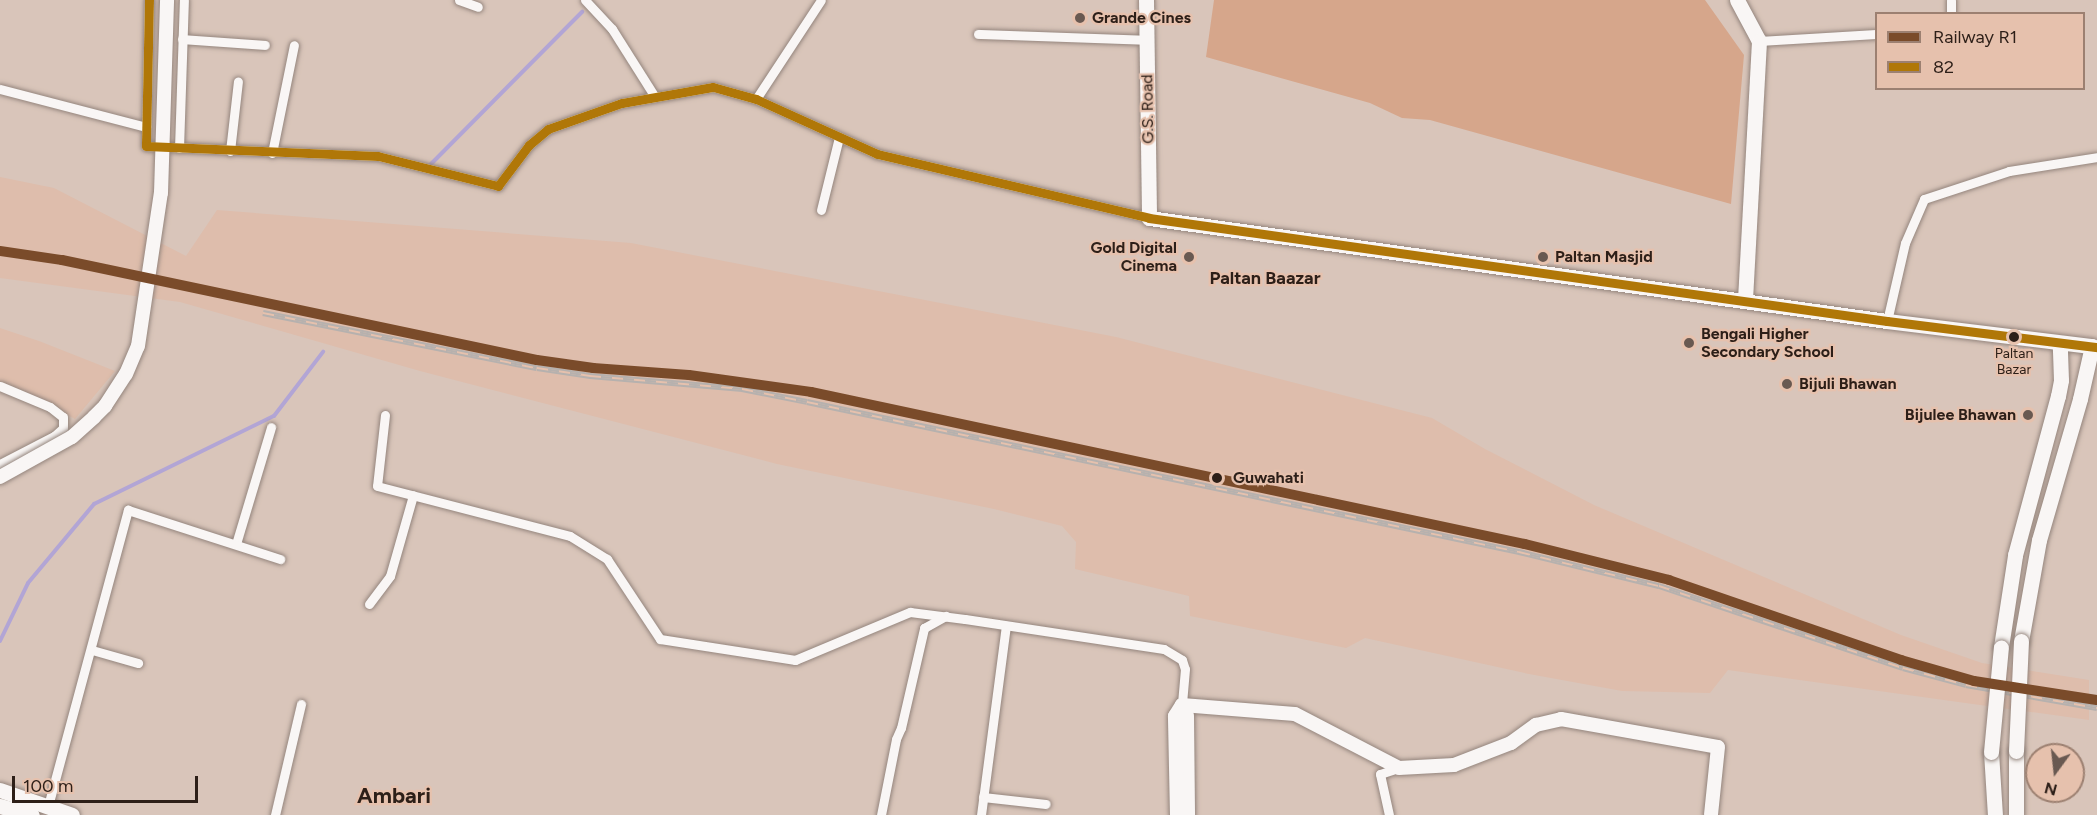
<!DOCTYPE html>
<style>
body{margin:0}
#map{position:relative;width:2097px;height:815px;overflow:hidden;background:#d9c5ba;font-family:Figtree,sans-serif}
div>[style]{position:absolute}
[style*='--x']{left:calc(var(--x)*1px);top:calc(var(--y)*1px);width:calc(var(--w)*1px);rotate:calc(var(--a)*1deg)}
.built>*{inset:0;background:#debdac}
.green>*{inset:0;background:#d6a68b}
.stream>*{height:4px;margin:-2px;padding:0 2px;transform-origin:2px;border-radius:2px;background:#b2a5d5}
.roads{filter:drop-shadow(0 0 2px #94857d) drop-shadow(0 0 2px #94857d)}
.street>*{height:9px;margin:-4.5px;padding:0 4.5px;transform-origin:4.5px;border-radius:4.5px;background:#f9f6f5}
.secondary>*{height:14px;margin:-7px;padding:0 7px;transform-origin:7px;border-radius:7px;background:#f9f6f5}
.primary>*{height:15px;margin:-7.5px;padding:0 7.5px;transform-origin:7.5px;border-radius:7.5px;background:#f9f6f5}
.rail>*{height:6px;margin-top:-3px;transform-origin:0;background:repeating-linear-gradient(90deg,#e6c1ad 0 11px,#b6b1ae 0 22px);box-sizing:border-box;border-block:2px solid #b6b1ae}
.bridges{filter:drop-shadow(0 0 2px #94857d) drop-shadow(0 0 2px #94857d)}
.secondary-bridge>*{height:14px;margin:-7px;padding:0 7px;transform-origin:7px;border-radius:7px;background:#f9f6f5}
.primary-bridge>*{height:15px;margin:-7.5px;padding:0 7.5px;transform-origin:7.5px;border-radius:7.5px;background:#f9f6f5}
.bus-1>*{height:9px;margin:-4.5px;padding:0 4.5px;transform-origin:4.5px;border-radius:4.5px;background:#b07708}
.rail-1>*{height:10px;margin:-5px;padding:0 5px;transform-origin:5px;border-radius:5px;background:#7a4b2a}
.dots>*{width:16px;height:16px;translate:-50% -50%;box-sizing:border-box;border:3px solid #e6c1ad;border-radius:50%}
span{translate:-50% -50%;white-space:nowrap;text-align:center;line-height:1.15;-webkit-text-stroke:4.5px #e6c1ad;paint-order:stroke}
.bus-label{font-size:14px;color:#2d1f18}
.poi-label{font-size:16px;color:#2d1f18;font-weight:700}
.left{translate:0 -50%;text-align:left}
.right{translate:-100% -50%;text-align:right}
.street-label{font-size:16px;color:#2d1f18}
.stop-label{font-size:16px;color:#2d1f18;font-weight:700}
.neighbourhood-label{font-size:18px;color:#2d1f18;font-weight:700}
.district-label{font-size:22px;color:#2d1f18;font-weight:700}
.legend{position:absolute;left:1875px;top:12px;width:210px;height:78px;box-sizing:border-box;background:#e6c1ad;border:2px solid #9c8071;margin:0;padding:8px 10px;list-style:none;font-size:18px;color:#2d1f18}
.legend li{display:flex;align-items:center;gap:12px;height:30px}
.legend b{width:30px;border:2px solid #9c8071}
.north{position:absolute;left:2025px;top:743px;width:60px;height:60px;box-sizing:border-box;background:#e6c1ad;border:2px solid #9c8071;border-radius:50%;rotate:195deg;font-size:16px;font-weight:700;line-height:24px;text-align:center;color:#2d1f18}
.north::after{content:'';display:block;margin:auto;width:21px;height:27px;background:#695951;clip-path:polygon(50% 0,100% 100%,50% 72%,0 100%)}
.scale{position:absolute;left:12px;top:776px;width:186px;height:27px;box-sizing:border-box;border:3px solid #2d1f18;border-top:0;padding-left:8px;font-size:18px;line-height:21px;white-space:nowrap;color:#2d1f18;-webkit-text-stroke:4px #e6c1ad;paint-order:stroke}
</style>
<div id="map">
<div class="built">
<i style="clip-path:polygon(0 177px,54px 188px,186px 256px,217px 210px,631px 243px,1116px 337px,1432px 418px,1485px 449px,1594px 505px,1901px 635px,1982px 663px,2089px 680px,2089px 720px,1728px 670px,1710px 693px,1622px 691px,1529px 674px,1365px 638px,1346px 648px,1190px 616px,1189px 596px,1075px 569px,1076px 542px,1062px 526px,994px 509px,777px 464px,420px 371px,180px 302px,0 278px)"></i>
<i style="clip-path:polygon(0 328px,39px 341px,115px 371px,75px 419px,25px 393px,0 384px)"></i>
</div>
<div class="green">
<i style="clip-path:polygon(1214px 0,1705px 0,1744px 55px,1731px 204px,1430px 120px,1402px 118px,1370px 103px,1206px 57px)"></i>
</div>
<div class="stream">
<i style="--x:430;--y:165;--w:216;--a:-45.2"></i>
<i style="--x:0;--y:641;--w:64;--a:-64.2"></i>
<i style="--x:28;--y:583;--w:103;--a:-50.1"></i>
<i style="--x:94;--y:504;--w:200;--a:-26.1"></i>
<i style="--x:274;--y:416;--w:81;--a:-52.6"></i>
</div>
<div class="roads">
<div class="street">
<i style="--x:149;--y:0;--w:146;--a:91.2"></i>
<i style="--x:146;--y:146;--w:232;--a:2.5"></i>
<i style="--x:378;--y:156;--w:124;--a:14"></i>
<i style="--x:498;--y:186;--w:51;--a:-52.9"></i>
<i style="--x:529;--y:145;--w:25;--a:-40"></i>
<i style="--x:548;--y:129;--w:78;--a:-19.4"></i>
<i style="--x:622;--y:103;--w:92;--a:-10"></i>
<i style="--x:713;--y:87;--w:45;--a:15.6"></i>
<i style="--x:756;--y:99;--w:133;--a:24.4"></i>
<i style="--x:877;--y:154;--w:279;--a:13.2"></i>
<i style="--x:459;--y:0;--w:20;--a:20"></i>
<i style="--x:585;--y:0;--w:40;--a:47"></i>
<i style="--x:612;--y:29;--w:80;--a:57.7"></i>
<i style="--x:1951;--y:14;--w:14;--a:-90"></i>
<i style="--x:978;--y:34;--w:169;--a:2"></i>
<i style="--x:182;--y:39;--w:83;--a:4.1"></i>
<i style="--x:1759;--y:41;--w:117;--a:-3.4"></i>
<i style="--x:0;--y:89;--w:151;--a:14.6"></i>
<i style="--x:756;--y:99;--w:118;--a:-56.7"></i>
<i style="--x:179;--y:148;--w:148;--a:-88.1"></i>
<i style="--x:230;--y:151;--w:70;--a:-83.5"></i>
<i style="--x:272;--y:153;--w:110;--a:-78.5"></i>
<i style="--x:821;--y:210;--w:75;--a:-76.1"></i>
<i style="--x:1887;--y:321;--w:80;--a:-77"></i>
<i style="--x:1905;--y:243;--w:48;--a:-66.6"></i>
<i style="--x:1924;--y:199;--w:89;--a:-18.2"></i>
<i style="--x:2009;--y:171;--w:89;--a:-9"></i>
<i style="--x:0;--y:386;--w:54;--a:22.8"></i>
<i style="--x:50;--y:407;--w:16;--a:38"></i>
<i style="--x:63;--y:417;--w:11;--a:90"></i>
<i style="--x:63;--y:428;--w:12;--a:138"></i>
<i style="--x:54;--y:436;--w:61;--a:152.6"></i>
<i style="--x:385;--y:415;--w:71;--a:96.4"></i>
<i style="--x:377;--y:486;--w:199;--a:14.5"></i>
<i style="--x:570;--y:536;--w:44;--a:31.9"></i>
<i style="--x:607;--y:559;--w:96;--a:56.5"></i>
<i style="--x:660;--y:639;--w:137;--a:8.8"></i>
<i style="--x:795;--y:660;--w:125;--a:-22.7"></i>
<i style="--x:910;--y:612;--w:55;--a:7.3"></i>
<i style="--x:965;--y:619;--w:201;--a:8.6"></i>
<i style="--x:1164;--y:649;--w:21;--a:31"></i>
<i style="--x:1182;--y:660;--w:9;--a:72"></i>
<i style="--x:1185;--y:669;--w:36;--a:95"></i>
<i style="--x:236;--y:544;--w:122;--a:-73.3"></i>
<i style="--x:369;--y:604;--w:35;--a:-53"></i>
<i style="--x:390;--y:576;--w:84;--a:-74.1"></i>
<i style="--x:92;--y:650;--w:48;--a:15.8"></i>
<i style="--x:983;--y:797;--w:63;--a:6.3"></i>
<i style="--x:48;--y:806;--w:307;--a:-74.9"></i>
<i style="--x:128;--y:510;--w:160;--a:17.9"></i>
<i style="--x:275;--y:815;--w:114;--a:-76.8"></i>
<i style="--x:881;--y:815;--w:77;--a:-78.8"></i>
<i style="--x:896;--y:739;--w:12;--a:-66"></i>
<i style="--x:901;--y:728;--w:103;--a:-77"></i>
<i style="--x:924;--y:628;--w:25;--a:-29"></i>
<i style="--x:981;--y:815;--w:191;--a:-82.5"></i>
<i style="--x:1389;--y:815;--w:42;--a:-102.4"></i>
<i style="--x:1380;--y:774;--w:20;--a:-18"></i>
</div>
<div class="secondary">
<i style="--x:1182;--y:705;--w:113;--a:4.6"></i>
<i style="--x:1295;--y:714;--w:117;--a:27.4"></i>
<i style="--x:1399;--y:768;--w:55;--a:-3.1"></i>
<i style="--x:1454;--y:765;--w:61;--a:-21.1"></i>
<i style="--x:1511;--y:743;--w:31;--a:-36"></i>
<i style="--x:1536;--y:725;--w:26;--a:-13"></i>
<i style="--x:1561;--y:719;--w:159;--a:10.1"></i>
<i style="--x:1718;--y:747;--w:68;--a:95.9"></i>
<i style="--x:1182;--y:705;--w:12;--a:66"></i>
<i style="--x:1187;--y:716;--w:99;--a:89.4"></i>
<i style="--x:1177;--y:815;--w:99;--a:-91.2"></i>
<i style="--x:1175;--y:716;--w:13;--a:-58"></i>
</div>
<div class="primary">
<i style="--x:1146;--y:0;--w:218;--a:89.2"></i>
<i style="--x:1149;--y:218;--w:745;--a:7.95"></i>
<i style="--x:1887;--y:321;--w:207;--a:7"></i>
<i style="--x:2092;--y:346;--w:54;--a:102.8"></i>
<i style="--x:2080;--y:399;--w:147;--a:106.2"></i>
<i style="--x:2039;--y:540;--w:103;--a:100.1"></i>
<i style="--x:1737;--y:0;--w:47;--a:61.8"></i>
<i style="--x:1759;--y:41;--w:260;--a:93.1"></i>
<i style="--x:2001;--y:647;--w:93;--a:-81.3"></i>
<i style="--x:2015;--y:555;--w:165;--a:-74.9"></i>
<i style="--x:2058;--y:396;--w:16;--a:-79"></i>
<i style="--x:2061;--y:380;--w:37;--a:-92"></i>
<i style="--x:2016;--y:751;--w:64;--a:90"></i>
<i style="--x:1991;--y:752;--w:63;--a:86.4"></i>
<i style="--x:0;--y:790;--w:76;--a:19.1"></i>
<i style="--x:0;--y:806;--w:33;--a:16"></i>
</div>
</div>
<div class="rail">
<i style="--x:263;--y:313;--w:279;--a:11.4"></i>
<i style="--x:537;--y:368;--w:54;--a:8.6"></i>
<i style="--x:590;--y:376;--w:153;--a:4.9"></i>
<i style="--x:742;--y:389;--w:66;--a:11.3"></i>
<i style="--x:807;--y:402;--w:728;--a:11.9"></i>
<i style="--x:1519;--y:552;--w:144;--a:13.7"></i>
<i style="--x:1659;--y:586;--w:257;--a:18.6"></i>
<i style="--x:1903;--y:668;--w:65;--a:15.1"></i>
<i style="--x:1966;--y:685;--w:133;--a:10"></i>
</div>
<div class="bridges">
<div class="secondary-bridge">
<i style="--x:0;--y:477;--w:82;--a:-29.1"></i>
<i style="--x:72;--y:437;--w:30;--a:-42"></i>
<i style="--x:94;--y:417;--w:16;--a:-45"></i>
<i style="--x:105;--y:406;--w:38;--a:-57"></i>
<i style="--x:126;--y:374;--w:30;--a:-67"></i>
<i style="--x:138;--y:346;--w:155;--a:-81.5"></i>
<i style="--x:161;--y:193;--w:193;--a:-88.2"></i>
</div>
<div class="primary-bridge">
<i style="--x:2016;--y:751;--w:110;--a:-87.4"></i>
<i style="--x:1991;--y:752;--w:105;--a:-84.6"></i>
</div>
</div>
<div class="bus-1">
<i style="--x:149;--y:0;--w:146;--a:91.2"></i>
<i style="--x:146;--y:146;--w:232;--a:2.5"></i>
<i style="--x:378;--y:156;--w:124;--a:14"></i>
<i style="--x:498;--y:186;--w:51;--a:-52.9"></i>
<i style="--x:529;--y:145;--w:25;--a:-40"></i>
<i style="--x:548;--y:129;--w:78;--a:-19.4"></i>
<i style="--x:622;--y:103;--w:92;--a:-10"></i>
<i style="--x:713;--y:87;--w:45;--a:15.6"></i>
<i style="--x:756;--y:99;--w:133;--a:24.4"></i>
<i style="--x:877;--y:154;--w:279;--a:13.2"></i>
<i style="--x:1149;--y:218;--w:745;--a:7.95"></i>
<i style="--x:1887;--y:321;--w:212;--a:7.1"></i>
</div>
<div class="rail-1">
<i style="--x:0;--y:251;--w:63;--a:8.3"></i>
<i style="--x:62;--y:260;--w:485;--a:11.9"></i>
<i style="--x:537;--y:360;--w:57;--a:8.1"></i>
<i style="--x:593;--y:368;--w:96;--a:4.2"></i>
<i style="--x:689;--y:375;--w:123;--a:7.9"></i>
<i style="--x:811;--y:392;--w:730;--a:12.02"></i>
<i style="--x:1525;--y:544;--w:148;--a:14"></i>
<i style="--x:1669;--y:580;--w:245;--a:19"></i>
<i style="--x:1901;--y:660;--w:76;--a:16"></i>
<i style="--x:1974;--y:681;--w:124;--a:8.8"></i>
</div>
<div class="dots">
<i style="left:1080px;top:18px;background:#695951"></i>
<i style="left:1189px;top:257px;background:#695951"></i>
<i style="left:1543px;top:257px;background:#695951"></i>
<i style="left:2014px;top:337px;background:#2d1f18"></i>
<i style="left:1689px;top:343px;background:#695951"></i>
<i style="left:1787px;top:384px;background:#695951"></i>
<i style="left:2028px;top:415px;background:#695951"></i>
<i style="left:1217px;top:478px;background:#2d1f18"></i>
</div>
<div class="bus-label">
<span style="left:2014px;top:362px">Paltan<br>Bazar</span>
</div>
<div class="poi-label">
<span class="left" style="left:1092px;top:18px">Grande Cines</span>
<span class="right" style="left:1177px;top:257px">Gold Digital<br>Cinema</span>
<span class="left" style="left:1555px;top:257px">Paltan Masjid</span>
<span class="left" style="left:1701px;top:343px">Bengali Higher<br>Secondary School</span>
<span class="left" style="left:1799px;top:384px">Bijuli Bhawan</span>
<span class="right" style="left:2016px;top:415px">Bijulee Bhawan</span>
</div>
<div class="street-label">
<span style="left:1148px;top:109px;rotate:-91deg">G.S. Road</span>
</div>
<div class="stop-label">
<span class="left" style="left:1233px;top:478px">Guwahati</span>
</div>
<div class="neighbourhood-label">
<span style="left:1265px;top:278px">Paltan Baazar</span>
</div>
<div class="district-label">
<span style="left:394px;top:796px">Ambari</span>
</div>
<ul class="legend">
<li><b style="height:8px;background:#7a4b2a"></b>Railway R1</li>
<li><b style="height:8px;background:#b07708"></b>82</li>
</ul>
<div class="north">N</div>
<div class="scale">100 m</div>
</div>
